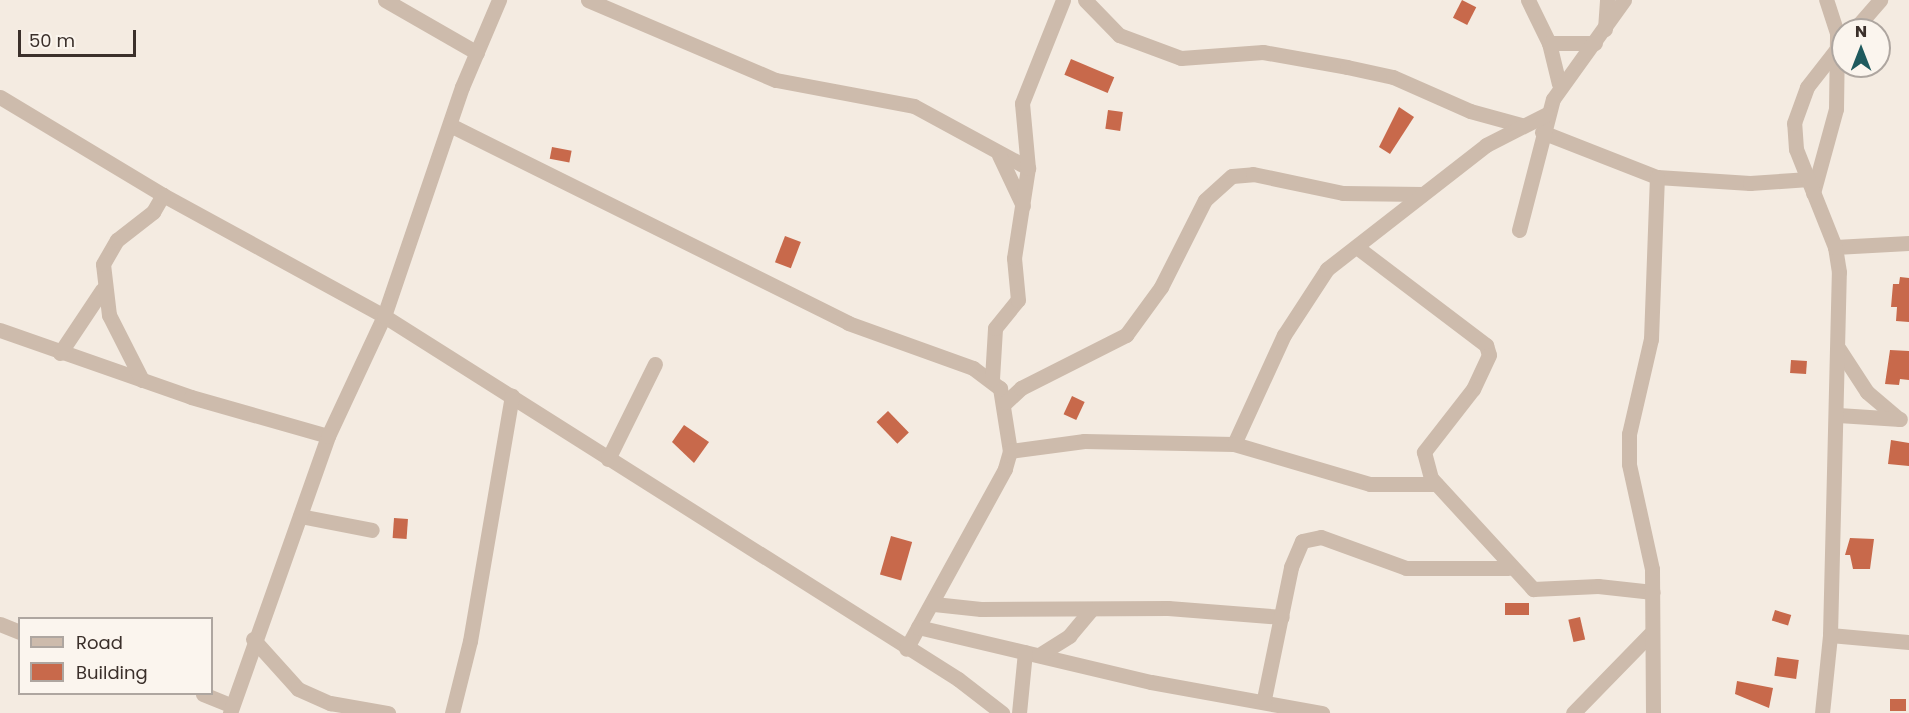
<!DOCTYPE html>
<style>
body{margin:0}
#map{position:relative;width:1909px;height:713px;overflow:hidden;background:#f4ebe1;font-family:Poppins,sans-serif}
div>[style]{position:absolute}
[style*='--x']{left:calc(var(--x)*1px);top:calc(var(--y)*1px);width:calc(var(--w)*1px);rotate:calc(var(--a)*1deg)}
.building>*{inset:0;background:#c8694b;transform-origin:0 0}
.minor>*{height:15px;margin:-7.5px;padding:0 7.5px;transform-origin:7.5px;border-radius:7.5px;background:#cdbbac}
span{translate:-50% -50%;white-space:nowrap;text-align:center;line-height:1.15;-webkit-text-stroke:6px #fbf5ee;paint-order:stroke}
.legend{position:absolute;left:18px;top:617px;width:195px;height:78px;box-sizing:border-box;background:#fbf5ee;border:2px solid #aea6a0;margin:0;padding:8px 10px;list-style:none;font-size:18px;color:#3b302b}
.legend li{display:flex;align-items:center;gap:12px;height:30px}
.legend b{width:30px;border:2px solid #aea6a0}
.north{position:absolute;left:1831px;top:18px;width:60px;height:60px;box-sizing:border-box;background:#fbf5ee;border:2px solid #aea6a0;border-radius:50%;rotate:0deg;font-size:16px;font-weight:700;line-height:24px;text-align:center;color:#3b302b}
.north::after{content:'';display:block;margin:auto;width:21px;height:27px;background:#1f5a5e;clip-path:polygon(50% 0,100% 100%,50% 72%,0 100%)}
.scale{position:absolute;left:18px;top:30px;width:118px;height:27px;box-sizing:border-box;border:3px solid #3b302b;border-top:0;padding-left:8px;font-size:18px;line-height:21px;white-space:nowrap;color:#3b302b;-webkit-text-stroke:4px #fbf5ee;paint-order:stroke}
</style>
<div id="map">
<div class="building">
<i style="left:1462px;top:0;width:16px;height:20px;rotate:27deg"></i>
<i style="left:1071px;top:59px;width:47px;height:17px;rotate:23deg"></i>
<i style="clip-path:polygon(1399px 107px,1414px 117px,1390px 154px,1379px 147px)"></i>
<i style="left:1108px;top:110px;width:15px;height:19px;rotate:8deg"></i>
<i style="left:552px;top:147px;width:20px;height:12px;rotate:11deg"></i>
<i style="left:785px;top:236px;width:17px;height:28px;rotate:21deg"></i>
<i style="clip-path:polygon(1900px 277px,1909px 278px,1909px 322px,1896px 321px,1897px 307px,1891px 307px,1893px 284px,1899px 284px)"></i>
<i style="clip-path:polygon(1890px 350px,1909px 351px,1909px 380px,1900px 379px,1899px 385px,1885px 384px)"></i>
<i style="left:1791px;top:360px;width:16px;height:13px;rotate:4deg"></i>
<i style="left:1072px;top:396px;width:14px;height:20px;rotate:25deg"></i>
<i style="left:888px;top:411px;width:30px;height:16px;rotate:46deg"></i>
<i style="clip-path:polygon(684px 425px,709px 442px,694px 463px,672px 442px)"></i>
<i style="clip-path:polygon(1891px 440px,1909px 443px,1909px 466px,1888px 464px)"></i>
<i style="left:394px;top:518px;width:14px;height:20px;rotate:4deg"></i>
<i style="left:891px;top:536px;width:22px;height:40px;rotate:16deg"></i>
<i style="clip-path:polygon(1850px 538px,1874px 539px,1870px 569px,1853px 569px,1850px 555px,1845px 555px)"></i>
<i style="left:1505px;top:603px;width:24px;height:12px"></i>
<i style="left:1775px;top:610px;width:17px;height:11px;rotate:17deg"></i>
<i style="left:1580px;top:617px;width:23px;height:12px;rotate:77deg"></i>
<i style="left:1777px;top:657px;width:22px;height:19px;rotate:8deg"></i>
<i style="clip-path:polygon(1737px 681px,1773px 688px,1769px 708px,1735px 694px)"></i>
<i style="left:1906px;top:699px;width:12px;height:16px;rotate:90deg"></i>
</div>
<div class="minor">
<i style="--x:385;--y:0;--w:106;--a:29.9"></i>
<i style="--x:588;--y:0;--w:204;--a:23.1"></i>
<i style="--x:776;--y:80;--w:140;--a:10.7"></i>
<i style="--x:914;--y:106;--w:130;--a:28.5"></i>
<i style="--x:1085;--y:0;--w:49;--a:45.8"></i>
<i style="--x:1119;--y:35;--w:66;--a:20.4"></i>
<i style="--x:1181;--y:58;--w:82;--a:-4.2"></i>
<i style="--x:1263;--y:52;--w:85;--a:10.1"></i>
<i style="--x:1347;--y:67;--w:47;--a:12.3"></i>
<i style="--x:1393;--y:77;--w:84;--a:23.8"></i>
<i style="--x:1470;--y:111;--w:53;--a:15.4"></i>
<i style="--x:1528;--y:0;--w:48;--a:64"></i>
<i style="--x:1549;--y:43;--w:42;--a:76.3"></i>
<i style="--x:1605;--y:29;--w:29;--a:-86"></i>
<i style="--x:1854;--y:30;--w:40;--a:-49"></i>
<i style="--x:1549;--y:43;--w:46;--a:0"></i>
<i style="--x:0;--y:97;--w:190;--a:31"></i>
<i style="--x:163;--y:195;--w:252;--a:28.7"></i>
<i style="--x:384;--y:316;--w:679;--a:32.31"></i>
<i style="--x:958;--y:679;--w:56;--a:37.7"></i>
<i style="--x:450;--y:125;--w:445;--a:26.4"></i>
<i style="--x:848;--y:323;--w:133;--a:19.8"></i>
<i style="--x:973;--y:368;--w:34;--a:37"></i>
<i style="--x:1000;--y:388;--w:64;--a:81"></i>
<i style="--x:1010;--y:451;--w:19;--a:106"></i>
<i style="--x:1005;--y:469;--w:205;--a:118.8"></i>
<i style="--x:1542;--y:132;--w:123;--a:21.4"></i>
<i style="--x:1657;--y:177;--w:93;--a:3.7"></i>
<i style="--x:1750;--y:183;--w:59;--a:-3.9"></i>
<i style="--x:999;--y:155;--w:56;--a:64.8"></i>
<i style="--x:1813;--y:193;--w:87;--a:-74.7"></i>
<i style="--x:1836;--y:109;--w:76;--a:-89.2"></i>
<i style="--x:1837;--y:33;--w:35;--a:-108"></i>
<i style="--x:1519;--y:230;--w:135;--a:-75.5"></i>
<i style="--x:1553;--y:99;--w:122;--a:-54.4"></i>
<i style="--x:1835;--y:247;--w:74;--a:-3.1"></i>
<i style="--x:1358;--y:248;--w:161;--a:37.2"></i>
<i style="--x:1486;--y:345;--w:10;--a:73"></i>
<i style="--x:1489;--y:355;--w:38;--a:115"></i>
<i style="--x:1473;--y:389;--w:80;--a:127.9"></i>
<i style="--x:1424;--y:452;--w:27;--a:75"></i>
<i style="--x:1431;--y:478;--w:151;--a:47.4"></i>
<i style="--x:1533;--y:589;--w:65;--a:-2.6"></i>
<i style="--x:1598;--y:586;--w:55;--a:6.2"></i>
<i style="--x:0;--y:330;--w:202;--a:19.3"></i>
<i style="--x:191;--y:397;--w:142;--a:15.9"></i>
<i style="--x:1839;--y:349;--w:51;--a:56.9"></i>
<i style="--x:1867;--y:392;--w:42;--a:40.2"></i>
<i style="--x:60;--y:353;--w:76;--a:-56.3"></i>
<i style="--x:992;--y:379;--w:51;--a:-86.6"></i>
<i style="--x:995;--y:328;--w:36;--a:-51"></i>
<i style="--x:1018;--y:300;--w:42;--a:-95.4"></i>
<i style="--x:1014;--y:258;--w:91;--a:-81.2"></i>
<i style="--x:1028;--y:168;--w:65;--a:-95.3"></i>
<i style="--x:1022;--y:103;--w:111;--a:-68.3"></i>
<i style="--x:142;--y:380;--w:73;--a:-116.9"></i>
<i style="--x:109;--y:315;--w:51;--a:-96.7"></i>
<i style="--x:103;--y:264;--w:28;--a:-60"></i>
<i style="--x:117;--y:240;--w:46;--a:-37.9"></i>
<i style="--x:153;--y:212;--w:20;--a:-60"></i>
<i style="--x:1006;--y:402;--w:21;--a:-43"></i>
<i style="--x:1021;--y:388;--w:118;--a:-26.8"></i>
<i style="--x:1126;--y:335;--w:59;--a:-53.9"></i>
<i style="--x:1161;--y:287;--w:97;--a:-63.2"></i>
<i style="--x:1205;--y:200;--w:36;--a:-42"></i>
<i style="--x:1232;--y:176;--w:21;--a:-5"></i>
<i style="--x:1253;--y:174;--w:92;--a:11.9"></i>
<i style="--x:1343;--y:193;--w:80;--a:0.7"></i>
<i style="--x:1838;--y:415;--w:62;--a:3.7"></i>
<i style="--x:1234;--y:444;--w:120;--a:-65.4"></i>
<i style="--x:1284;--y:335;--w:79;--a:-56.9"></i>
<i style="--x:1327;--y:269;--w:202;--a:-37.9"></i>
<i style="--x:1486;--y:145;--w:68;--a:-26.9"></i>
<i style="--x:1010;--y:451;--w:75;--a:-7.7"></i>
<i style="--x:1084;--y:441;--w:150;--a:1.1"></i>
<i style="--x:1234;--y:444;--w:142;--a:16.4"></i>
<i style="--x:1370;--y:484;--w:66;--a:0"></i>
<i style="--x:608;--y:459;--w:106;--a:-63.7"></i>
<i style="--x:300;--y:516;--w:73;--a:11"></i>
<i style="--x:934;--y:604;--w:47;--a:6.1"></i>
<i style="--x:981;--y:609;--w:187;--a:-0.3"></i>
<i style="--x:1168;--y:608;--w:114;--a:4.5"></i>
<i style="--x:0;--y:624;--w:22;--a:22"></i>
<i style="--x:918;--y:627;--w:239;--a:13.3"></i>
<i style="--x:1151;--y:682;--w:174;--a:10.3"></i>
<i style="--x:1830;--y:635;--w:79;--a:5.1"></i>
<i style="--x:253;--y:639;--w:67;--a:48"></i>
<i style="--x:298;--y:689;--w:35;--a:24"></i>
<i style="--x:330;--y:703;--w:59;--a:9.8"></i>
<i style="--x:1039;--y:655;--w:36;--a:-32"></i>
<i style="--x:1069;--y:636;--w:35;--a:-50"></i>
<i style="--x:203;--y:694;--w:31;--a:22"></i>
<i style="--x:1264;--y:699;--w:135;--a:-78.4"></i>
<i style="--x:1291;--y:567;--w:28;--a:-67"></i>
<i style="--x:1302;--y:541;--w:19;--a:-12"></i>
<i style="--x:1321;--y:537;--w:90;--a:20"></i>
<i style="--x:1406;--y:568;--w:102;--a:0"></i>
<i style="--x:230;--y:713;--w:294;--a:-70.5"></i>
<i style="--x:328;--y:436;--w:132;--a:-65"></i>
<i style="--x:384;--y:316;--w:242;--a:-71.2"></i>
<i style="--x:462;--y:87;--w:95;--a:-67"></i>
<i style="--x:452;--y:713;--w:74;--a:-76"></i>
<i style="--x:470;--y:641;--w:249;--a:-80.3"></i>
<i style="--x:1019;--y:713;--w:61;--a:-84.4"></i>
<i style="--x:1573;--y:713;--w:110;--a:-45.7"></i>
<i style="--x:1653;--y:713;--w:144;--a:-90.4"></i>
<i style="--x:1652;--y:569;--w:107;--a:-102.4"></i>
<i style="--x:1629;--y:464;--w:30;--a:-90"></i>
<i style="--x:1629;--y:434;--w:98;--a:-77"></i>
<i style="--x:1651;--y:339;--w:162;--a:-87.9"></i>
<i style="--x:1822;--y:713;--w:78;--a:-84.1"></i>
<i style="--x:1830;--y:635;--w:363;--a:-88.6"></i>
<i style="--x:1839;--y:272;--w:25;--a:-99"></i>
<i style="--x:1835;--y:247;--w:105;--a:-111.7"></i>
<i style="--x:1796;--y:149;--w:26;--a:-94"></i>
<i style="--x:1794;--y:123;--w:38;--a:-70"></i>
<i style="--x:1807;--y:87;--w:58;--a:-52"></i>
</div>
<ul class="legend">
<li><b style="height:8px;background:#cdbbac"></b>Road</li>
<li><b style="height:16px;background:#c8694b"></b>Building</li>
</ul>
<div class="north">N</div>
<div class="scale">50 m</div>
</div>
